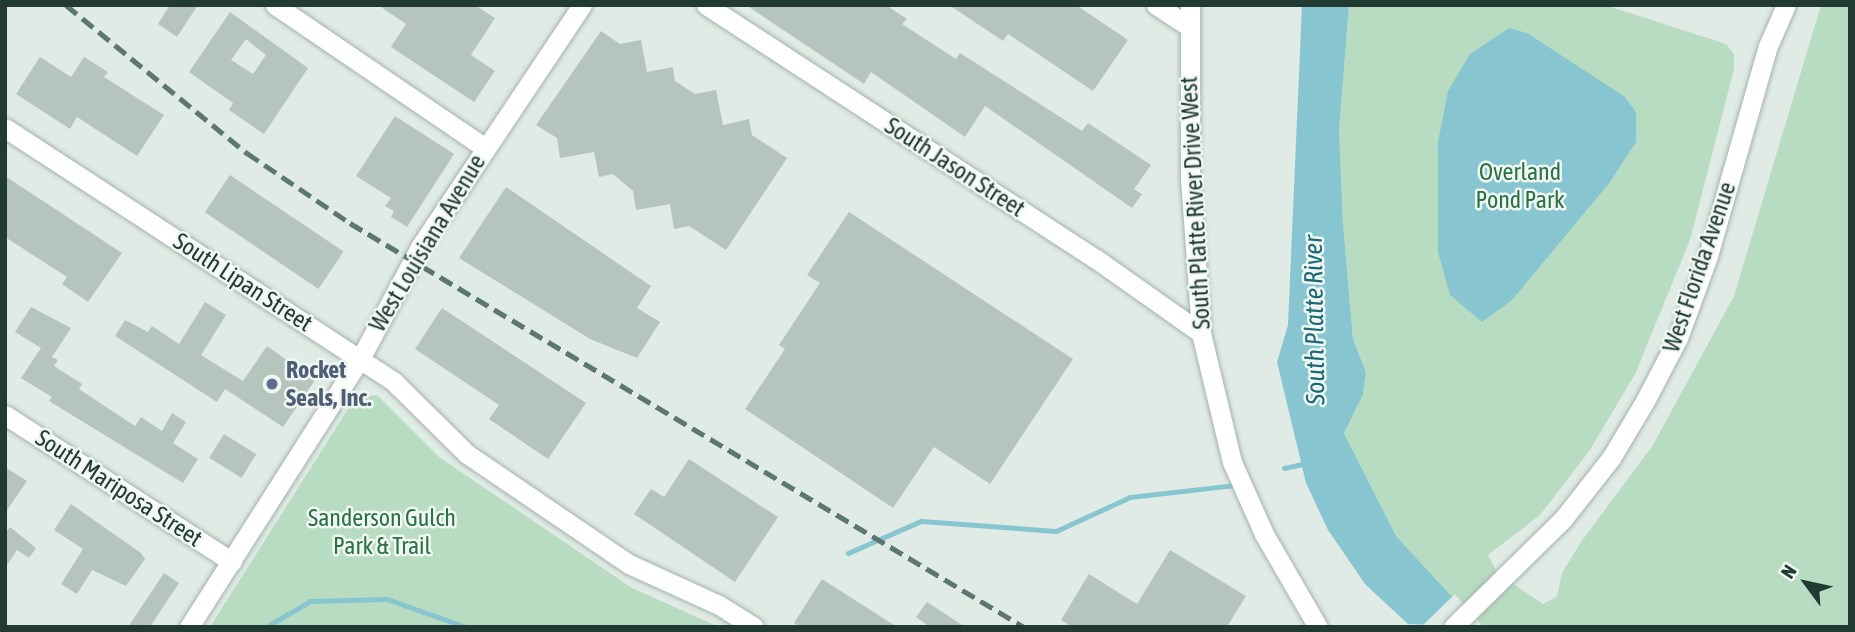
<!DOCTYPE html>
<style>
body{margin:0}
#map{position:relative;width:1855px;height:632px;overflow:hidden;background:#e0ebe5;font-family:"Asap Condensed",sans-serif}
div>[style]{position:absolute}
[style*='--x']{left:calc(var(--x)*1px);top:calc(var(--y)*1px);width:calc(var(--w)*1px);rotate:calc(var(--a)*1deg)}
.green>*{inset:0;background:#b8dcc1}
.water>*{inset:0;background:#87c6d0}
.pier>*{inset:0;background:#e0ebe5}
.stream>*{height:5px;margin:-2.5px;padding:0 2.5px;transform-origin:2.5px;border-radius:2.5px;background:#87c6d0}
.building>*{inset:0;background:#b5c5be;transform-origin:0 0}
.roads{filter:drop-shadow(0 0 2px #a3b3ac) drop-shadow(0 0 2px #a3b3ac)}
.minor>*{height:19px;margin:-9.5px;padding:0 9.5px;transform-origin:9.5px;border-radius:9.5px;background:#fff}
.rail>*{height:5px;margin-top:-2.5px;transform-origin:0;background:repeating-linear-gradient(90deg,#5b776e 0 14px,transparent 0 21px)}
.dots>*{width:19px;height:19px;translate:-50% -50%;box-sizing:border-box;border:4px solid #f0f7f3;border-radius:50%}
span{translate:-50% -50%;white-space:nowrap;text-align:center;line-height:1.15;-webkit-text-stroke:5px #f0f7f3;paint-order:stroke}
.street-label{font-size:24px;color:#213b33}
.park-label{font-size:24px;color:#2b7145}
.service-label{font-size:24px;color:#4e5e75;font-weight:700}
.left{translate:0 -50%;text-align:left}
.water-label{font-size:26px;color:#1b6976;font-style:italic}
.frame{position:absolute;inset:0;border:7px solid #213b33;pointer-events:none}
.north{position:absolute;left:1771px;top:548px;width:70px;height:70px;-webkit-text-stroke:5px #f0f7f3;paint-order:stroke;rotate:303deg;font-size:19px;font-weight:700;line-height:28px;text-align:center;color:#213b33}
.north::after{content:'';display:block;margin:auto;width:24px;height:32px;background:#213b33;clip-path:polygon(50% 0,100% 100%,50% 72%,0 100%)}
</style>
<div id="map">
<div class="green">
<i style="clip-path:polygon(1349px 5px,1605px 5px,1726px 44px,1734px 54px,1734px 69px,1690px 240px,1635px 374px,1590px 450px,1540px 515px,1488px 555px,1497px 573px,1543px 604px,1557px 596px,1562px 573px,1581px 542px,1653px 445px,1734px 296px,1821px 5px,1850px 5px,1850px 627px,1480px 627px,1396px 536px,1344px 433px,1366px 372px,1353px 339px,1343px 224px,1339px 131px)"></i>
<i style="clip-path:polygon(377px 395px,439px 457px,632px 588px,719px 627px,210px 627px,355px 398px)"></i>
</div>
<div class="water">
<i style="clip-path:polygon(1302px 5px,1349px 5px,1339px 131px,1343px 224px,1353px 339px,1366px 372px,1363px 394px,1344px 433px,1396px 536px,1480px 627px,1408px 624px,1365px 584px,1328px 530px,1306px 483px,1277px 362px,1288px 325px)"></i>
<i style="clip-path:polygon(1509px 28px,1527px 33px,1625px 97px,1636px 112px,1636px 142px,1610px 182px,1512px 300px,1482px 322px,1450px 295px,1438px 252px,1438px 142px,1448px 91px,1470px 54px)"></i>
</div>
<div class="pier">
<i style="clip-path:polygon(1455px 594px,1483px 627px,1421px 627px)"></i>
</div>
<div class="stream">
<i style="--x:1284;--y:468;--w:25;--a:-12"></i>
<i style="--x:848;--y:553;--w:80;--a:-23.7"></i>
<i style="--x:921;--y:521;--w:135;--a:4.2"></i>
<i style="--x:1056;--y:531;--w:81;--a:-24.7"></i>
<i style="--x:1130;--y:497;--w:107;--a:-6.5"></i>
<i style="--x:266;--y:627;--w:51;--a:-30.6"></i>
<i style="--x:310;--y:601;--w:77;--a:-1.5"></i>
<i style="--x:387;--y:599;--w:84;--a:19.5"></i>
</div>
<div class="building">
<i style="clip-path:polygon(170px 5px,198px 5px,177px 37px,158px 24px)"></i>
<i style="clip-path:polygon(378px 5px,475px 5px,495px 18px,471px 55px,495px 71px,474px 102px,391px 47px,406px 24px)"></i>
<i style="clip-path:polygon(746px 5px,886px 5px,907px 19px,902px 24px,956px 59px,960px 53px,1082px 131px,1088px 123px,1151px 165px,1134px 189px,1142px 194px,1132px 208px,985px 106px,965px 137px,871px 72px,864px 84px)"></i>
<i style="clip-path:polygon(949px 5px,1076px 5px,1128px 40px,1093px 91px,1008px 34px,1003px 41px)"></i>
<i style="clip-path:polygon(evenodd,230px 12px,308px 68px,264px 134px,229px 110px,233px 103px,189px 72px,230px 12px,246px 39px,266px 55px,253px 74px,231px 60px,246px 39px)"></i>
<i style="clip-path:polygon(601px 31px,620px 44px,641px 40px,647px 72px,673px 67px,675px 81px,695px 94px,716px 90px,723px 125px,749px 119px,752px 135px,787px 158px,726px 250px,689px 226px,674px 229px,670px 204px,636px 210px,633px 191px,613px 174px,599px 177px,594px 152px,560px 158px,557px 138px,536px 125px)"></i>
<i style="clip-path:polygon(40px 57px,71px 77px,84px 57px,108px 72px,104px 77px,164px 115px,137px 156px,77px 117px,70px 129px,16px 94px)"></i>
<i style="clip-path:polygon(395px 116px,454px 154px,407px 227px,391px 217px,394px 211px,385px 206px,391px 198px,356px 176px)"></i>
<i style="left:230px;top:175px;width:137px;height:45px;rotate:34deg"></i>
<i style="clip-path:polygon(5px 176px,122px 253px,88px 302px,62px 284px,67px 277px,5px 237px)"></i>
<i style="clip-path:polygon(506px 187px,651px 286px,637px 308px,660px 322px,637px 358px,590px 339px,459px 258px)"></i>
<i style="clip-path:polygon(849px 212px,1073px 359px,990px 484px,934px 447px,893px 508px,745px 409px,785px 349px,779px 345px,820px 283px,807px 275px)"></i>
<i style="clip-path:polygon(205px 302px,226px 315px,201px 355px,243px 381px,267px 346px,315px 380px,283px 427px,225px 389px,217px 402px,115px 336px,125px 320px,148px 332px,152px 326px,179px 344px)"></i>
<i style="clip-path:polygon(31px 307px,71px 328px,52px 357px,58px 360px,54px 366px,82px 384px,79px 389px,135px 426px,141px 417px,162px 431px,172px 413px,186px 422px,173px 443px,198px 459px,183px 483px,49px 401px,52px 397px,21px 378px,41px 348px,15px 332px)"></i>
<i style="clip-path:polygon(442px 308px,586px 403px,548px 459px,489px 419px,499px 405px,415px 349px)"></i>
<i style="left:224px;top:434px;width:38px;height:28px;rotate:32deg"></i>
<i style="clip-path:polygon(689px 459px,778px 517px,735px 582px,634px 514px,651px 489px,664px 497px)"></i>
<i style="clip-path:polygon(5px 467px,27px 481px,5px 513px)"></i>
<i style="clip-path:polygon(71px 504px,141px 553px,145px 559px,126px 586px,92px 570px,77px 594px,61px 584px,83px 549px,54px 530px)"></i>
<i style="clip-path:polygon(10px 527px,36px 548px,29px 558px,17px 550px,5px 568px,5px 534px)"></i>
<i style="clip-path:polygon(1170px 550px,1246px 596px,1227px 627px,1072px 627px,1061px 620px,1089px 574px,1137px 604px)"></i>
<i style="clip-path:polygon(164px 573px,179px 583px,155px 619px,150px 627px,128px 627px)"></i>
<i style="clip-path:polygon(822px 579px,897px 627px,801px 627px,794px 623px)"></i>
<i style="clip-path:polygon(927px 602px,965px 627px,930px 627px,916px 617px)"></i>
</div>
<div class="roads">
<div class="minor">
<i style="--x:275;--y:5;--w:253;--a:34.2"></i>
<i style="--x:706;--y:5;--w:465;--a:33.1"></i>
<i style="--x:1096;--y:259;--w:128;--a:35.2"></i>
<i style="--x:1156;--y:5;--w:38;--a:33"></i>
<i style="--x:1190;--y:5;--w:173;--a:90"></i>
<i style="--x:1190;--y:178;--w:155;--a:85.9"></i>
<i style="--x:1201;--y:333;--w:133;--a:76.5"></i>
<i style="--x:1232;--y:462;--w:79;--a:66"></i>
<i style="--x:1264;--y:534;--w:108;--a:59.9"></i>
<i style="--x:5;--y:128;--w:465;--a:33.1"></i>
<i style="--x:394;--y:382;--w:103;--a:44.6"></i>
<i style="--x:467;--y:454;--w:196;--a:34.2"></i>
<i style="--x:629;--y:564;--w:99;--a:24.5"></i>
<i style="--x:719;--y:605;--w:41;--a:32.2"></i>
<i style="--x:5;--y:415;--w:270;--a:32.9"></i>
<i style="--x:189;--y:627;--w:318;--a:-57.5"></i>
<i style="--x:360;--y:359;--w:127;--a:-61.8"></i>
<i style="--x:420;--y:247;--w:291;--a:-56.2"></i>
<i style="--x:1453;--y:627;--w:154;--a:-44.5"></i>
<i style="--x:1563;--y:519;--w:78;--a:-51.8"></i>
<i style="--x:1611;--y:458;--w:66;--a:-59.2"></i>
<i style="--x:1645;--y:401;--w:71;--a:-62.4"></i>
<i style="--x:1678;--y:338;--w:87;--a:-69.9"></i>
<i style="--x:1708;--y:256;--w:218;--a:-74.1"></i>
<i style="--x:1768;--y:46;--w:45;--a:-66.3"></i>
</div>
</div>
<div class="rail">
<i style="--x:66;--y:5;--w:234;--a:39.3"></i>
<i style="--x:247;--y:153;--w:125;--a:34.2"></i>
<i style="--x:350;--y:223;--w:786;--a:30.94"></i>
</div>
<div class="dots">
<i style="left:272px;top:384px;background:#5c6f8a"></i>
</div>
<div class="street-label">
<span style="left:955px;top:167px;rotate:33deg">South Jason Street</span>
<span style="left:1195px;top:203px;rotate:-93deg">South Platte River Drive West</span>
<span style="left:427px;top:243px;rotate:-59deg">West Louisiana Avenue</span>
<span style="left:1699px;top:267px;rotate:-71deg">West Florida Avenue</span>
<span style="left:243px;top:282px;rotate:33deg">South Lipan Street</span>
<span style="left:119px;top:488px;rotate:33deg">South Mariposa Street</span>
</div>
<div class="park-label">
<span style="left:1520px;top:186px">Overland<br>Pond Park</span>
<span style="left:382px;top:532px">Sanderson Gulch<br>Park &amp; Trail</span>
</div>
<div class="service-label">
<span class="left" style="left:286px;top:384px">Rocket<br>Seals, Inc.</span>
</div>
<div class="water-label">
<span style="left:1315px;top:320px;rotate:-91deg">South Platte River</span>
</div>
<div class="frame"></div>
<div class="north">N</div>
</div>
